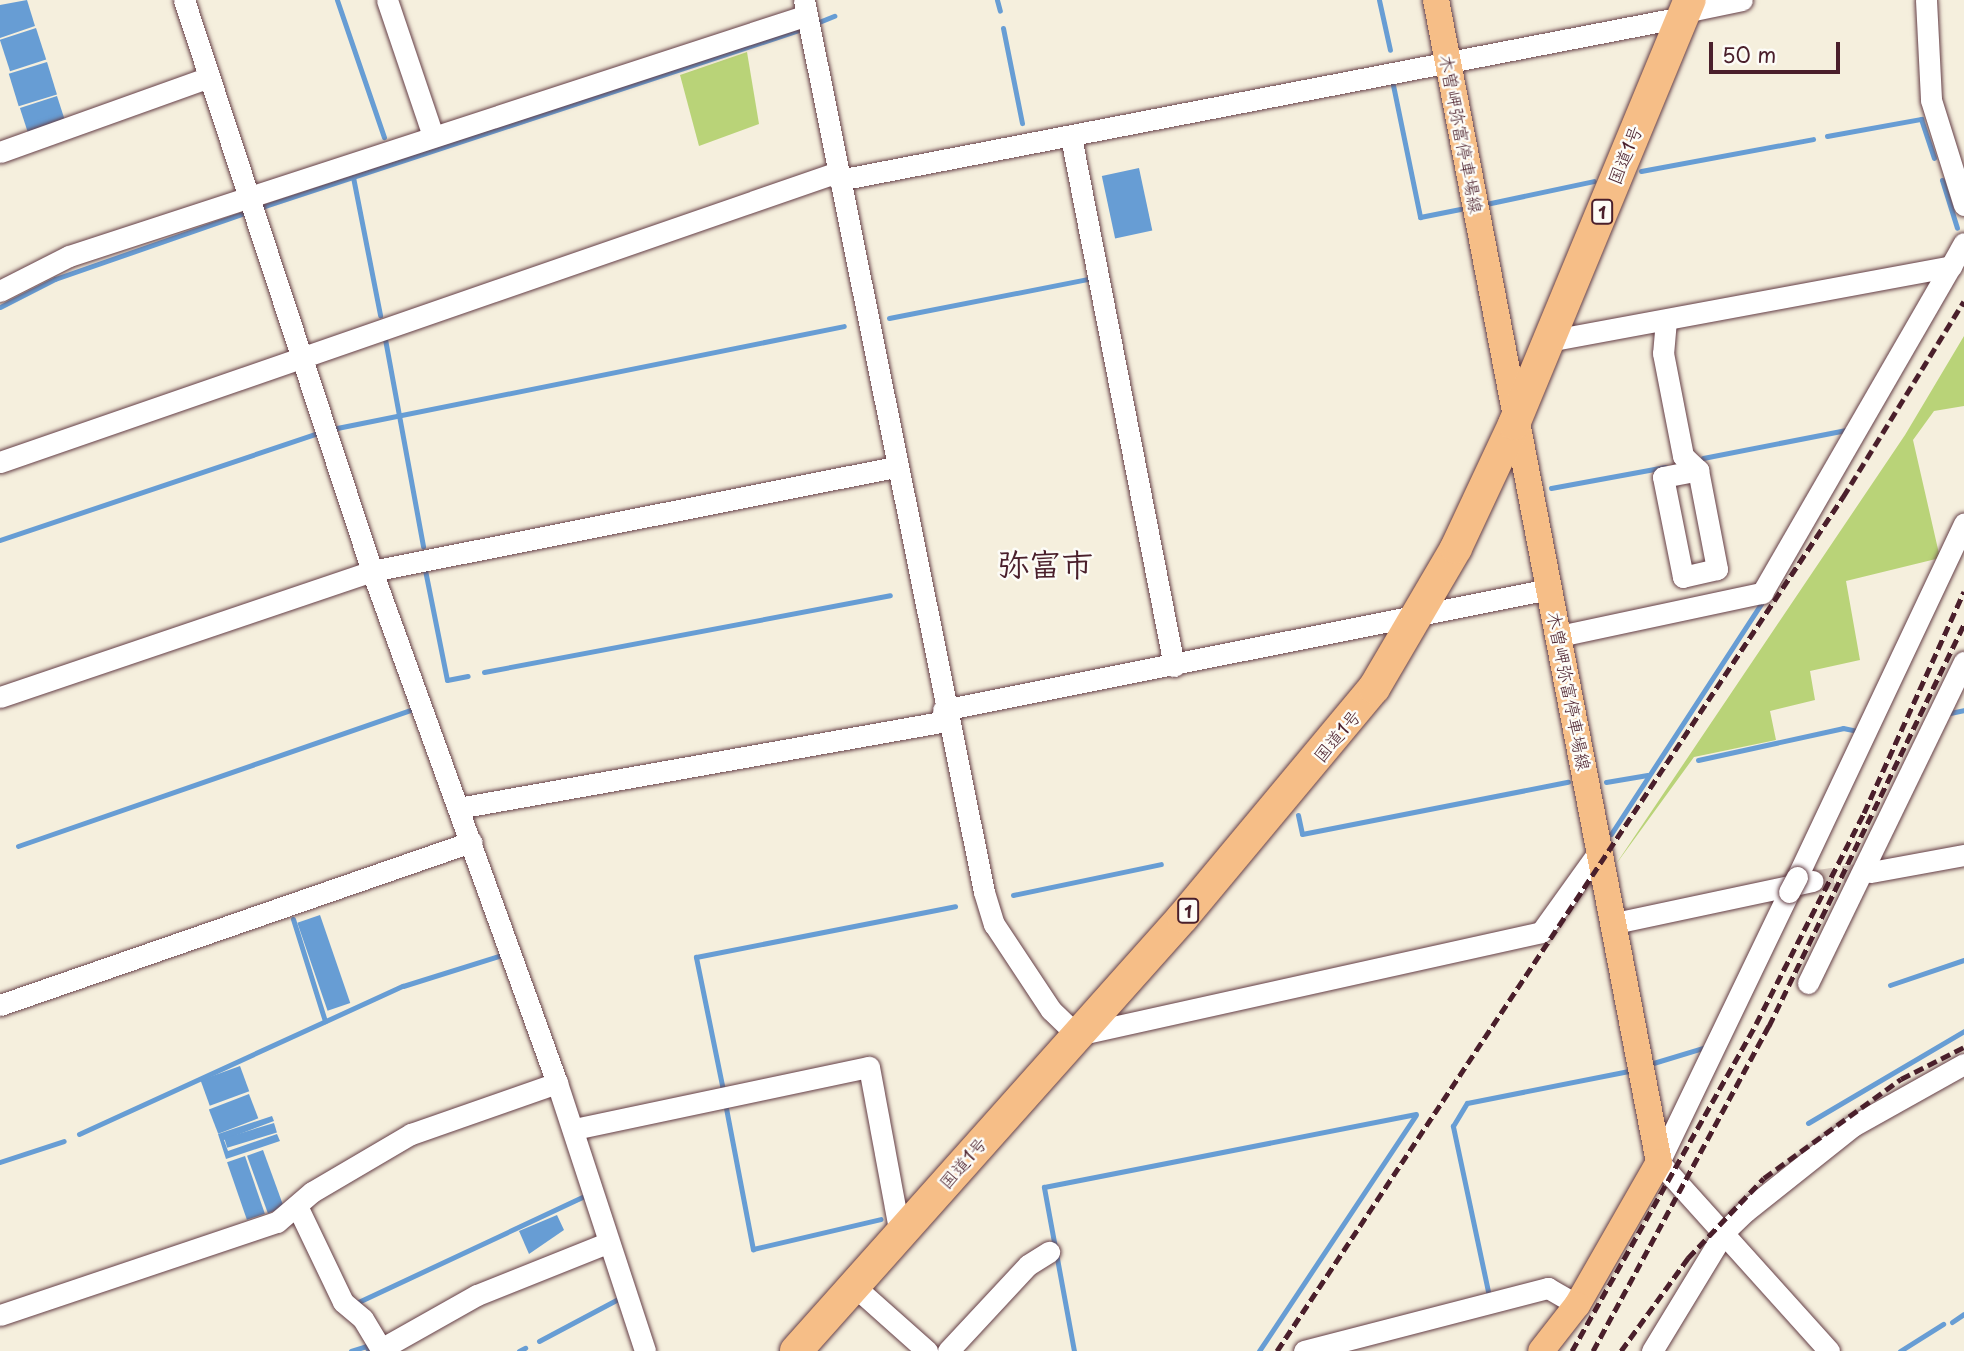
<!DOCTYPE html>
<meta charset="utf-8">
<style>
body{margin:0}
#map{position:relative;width:1964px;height:1351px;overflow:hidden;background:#f5efdd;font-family:"Playpen Sans","Klee One",sans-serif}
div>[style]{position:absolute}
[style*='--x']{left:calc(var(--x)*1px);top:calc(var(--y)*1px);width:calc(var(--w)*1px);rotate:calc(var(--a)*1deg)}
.green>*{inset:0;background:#b9d378}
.water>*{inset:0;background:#679dd4;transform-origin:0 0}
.stream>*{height:5px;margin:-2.5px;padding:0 2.5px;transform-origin:2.5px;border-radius:2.5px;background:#679dd4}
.minor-tunnel>*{height:21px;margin-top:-10.5px;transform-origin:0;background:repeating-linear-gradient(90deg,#d3c5b9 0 21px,transparent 0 31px)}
.roads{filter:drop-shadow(0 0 2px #643e46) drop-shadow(0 0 2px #643e46)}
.minor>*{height:21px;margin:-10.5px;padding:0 10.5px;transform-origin:10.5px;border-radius:10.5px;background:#fff}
.major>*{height:26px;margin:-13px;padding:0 13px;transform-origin:13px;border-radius:13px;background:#f6be87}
.highway>*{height:32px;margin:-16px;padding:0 16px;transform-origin:16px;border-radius:16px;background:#f6be87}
.rail>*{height:5px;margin-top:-2.5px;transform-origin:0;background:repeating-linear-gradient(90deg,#4a1f2b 0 10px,transparent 0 15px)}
.bridges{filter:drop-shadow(0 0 2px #643e46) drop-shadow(0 0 2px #643e46)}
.minor-bridge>*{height:21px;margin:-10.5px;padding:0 10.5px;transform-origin:10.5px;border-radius:10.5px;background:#fff}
span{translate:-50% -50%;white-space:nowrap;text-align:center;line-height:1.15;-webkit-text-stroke:5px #fdfcf7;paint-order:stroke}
.shield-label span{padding:2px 5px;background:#fdfcf7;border:2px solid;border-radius:5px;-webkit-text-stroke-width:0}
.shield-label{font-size:16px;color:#4a1f2b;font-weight:700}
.street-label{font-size:18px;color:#4a1f2b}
.town-label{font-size:32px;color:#4a1f2b;font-weight:700}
.scale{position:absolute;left:1709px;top:42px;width:131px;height:32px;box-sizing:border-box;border:4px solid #4a1f2b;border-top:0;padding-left:9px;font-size:21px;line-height:24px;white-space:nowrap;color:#4a1f2b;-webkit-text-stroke:5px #fdfcf7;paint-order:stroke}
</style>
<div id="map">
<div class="green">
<i style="clip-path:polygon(747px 52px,759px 124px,699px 146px,680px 75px)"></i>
<i style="clip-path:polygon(1964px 336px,1964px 406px,1934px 411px,1913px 440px,1940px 558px,1846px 581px,1860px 660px,1810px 671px,1815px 700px,1770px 711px,1776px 740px,1694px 757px,1614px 867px,1905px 435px)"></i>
</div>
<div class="water">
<i style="clip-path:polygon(27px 0,35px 26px,0 38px,0 5px)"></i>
<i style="left:36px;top:28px;width:33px;height:38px;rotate:72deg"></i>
<i style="left:47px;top:62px;width:34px;height:40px;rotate:73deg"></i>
<i style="left:57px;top:96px;width:26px;height:39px;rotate:72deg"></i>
<i style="left:1139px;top:168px;width:64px;height:38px;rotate:78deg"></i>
<i style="left:320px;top:915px;width:93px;height:24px;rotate:71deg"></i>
<i style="left:240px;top:1066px;width:27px;height:42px;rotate:70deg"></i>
<i style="left:249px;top:1094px;width:26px;height:43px;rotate:69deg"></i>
<i style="clip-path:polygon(272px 1116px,274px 1121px,224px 1140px,228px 1151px,277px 1134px,280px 1141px,226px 1159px,218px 1134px)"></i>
<i style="left:274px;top:1123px;width:10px;height:52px;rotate:73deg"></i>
<i style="left:263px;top:1150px;width:61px;height:17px;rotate:70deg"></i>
<i style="left:245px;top:1156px;width:61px;height:19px;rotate:71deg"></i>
<i style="clip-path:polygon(557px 1215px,564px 1230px,529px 1254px,519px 1231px)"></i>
</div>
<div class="stream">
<i style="--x:337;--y:0;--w:145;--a:71.1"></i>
<i style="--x:997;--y:0;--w:11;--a:75"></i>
<i style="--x:1379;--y:0;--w:51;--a:77.6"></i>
<i style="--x:814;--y:24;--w:22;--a:-22"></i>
<i style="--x:1003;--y:28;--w:97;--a:78.7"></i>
<i style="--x:1393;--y:85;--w:135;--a:78.4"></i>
<i style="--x:1420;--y:217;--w:41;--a:-11.3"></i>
<i style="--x:1827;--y:136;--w:96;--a:-10.3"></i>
<i style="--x:1921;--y:119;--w:41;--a:71.6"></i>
<i style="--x:1641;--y:171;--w:175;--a:-10.5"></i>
<i style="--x:353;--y:177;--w:141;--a:78.9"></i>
<i style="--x:1942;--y:180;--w:50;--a:72.6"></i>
<i style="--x:1486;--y:204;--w:110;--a:-12"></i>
<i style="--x:259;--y:208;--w:575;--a:-18.25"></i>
<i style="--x:0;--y:307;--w:62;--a:-27"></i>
<i style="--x:55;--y:279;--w:207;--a:-19.2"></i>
<i style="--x:889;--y:318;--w:207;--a:-11.1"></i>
<i style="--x:385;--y:339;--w:211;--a:79.6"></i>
<i style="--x:332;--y:429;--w:522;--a:-11.37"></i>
<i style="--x:1703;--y:458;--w:151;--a:-11.1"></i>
<i style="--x:1551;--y:488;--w:116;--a:-10.4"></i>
<i style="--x:0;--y:540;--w:339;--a:-18.6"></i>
<i style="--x:425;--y:570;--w:112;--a:78.7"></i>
<i style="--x:447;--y:680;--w:21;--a:-11"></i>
<i style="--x:484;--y:672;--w:413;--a:-10.7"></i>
<i style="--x:1950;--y:713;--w:14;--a:-12"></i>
<i style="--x:1698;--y:760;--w:148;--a:-12.4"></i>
<i style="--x:1843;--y:728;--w:14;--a:12"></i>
<i style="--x:1606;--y:782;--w:42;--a:-9.7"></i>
<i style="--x:1298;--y:815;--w:19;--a:78"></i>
<i style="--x:1302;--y:834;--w:271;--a:-11.1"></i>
<i style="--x:1611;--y:834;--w:280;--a:-56.9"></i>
<i style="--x:18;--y:846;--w:418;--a:-19.1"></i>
<i style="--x:1013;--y:895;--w:151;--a:-11.8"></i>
<i style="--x:293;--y:919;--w:107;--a:72.6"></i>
<i style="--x:1890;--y:985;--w:78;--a:-18.7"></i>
<i style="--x:1650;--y:1064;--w:59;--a:-16.9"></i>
<i style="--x:723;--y:1090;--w:136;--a:-101.5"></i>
<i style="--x:696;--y:957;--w:264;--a:-11.1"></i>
<i style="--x:726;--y:1108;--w:144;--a:79.2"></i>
<i style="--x:753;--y:1249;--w:131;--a:-13.2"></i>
<i style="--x:1808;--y:1123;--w:181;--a:-30.5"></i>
<i style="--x:79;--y:1134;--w:356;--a:-24.6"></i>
<i style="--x:403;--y:986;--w:104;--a:-17.4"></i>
<i style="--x:0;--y:1162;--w:67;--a:-18.2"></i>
<i style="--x:1489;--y:1296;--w:174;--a:-102"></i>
<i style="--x:1453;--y:1126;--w:27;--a:-59"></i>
<i style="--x:1467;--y:1103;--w:170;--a:-11.2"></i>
<i style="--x:354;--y:1304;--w:252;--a:-25.1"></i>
<i style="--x:1952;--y:1322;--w:14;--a:-34"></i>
<i style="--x:539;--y:1341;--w:89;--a:-28"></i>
<i style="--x:351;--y:1351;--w:16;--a:-18"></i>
<i style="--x:366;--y:1346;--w:6;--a:59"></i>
<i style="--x:519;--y:1351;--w:7;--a:-27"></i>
<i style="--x:1074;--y:1351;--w:167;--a:-100.4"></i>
<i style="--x:1044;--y:1187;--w:379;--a:-11.1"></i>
<i style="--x:1259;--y:1351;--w:283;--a:-56.4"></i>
<i style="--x:1900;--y:1351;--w:51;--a:-32.1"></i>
</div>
<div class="minor-tunnel">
<i style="--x:1813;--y:881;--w:59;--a:-8.8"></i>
</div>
<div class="roads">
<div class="minor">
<i style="--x:184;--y:0;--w:601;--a:71.78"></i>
<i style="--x:372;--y:571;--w:544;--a:70.13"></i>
<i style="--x:557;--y:1083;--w:282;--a:71.8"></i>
<i style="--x:387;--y:0;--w:144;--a:71.3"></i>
<i style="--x:804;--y:0;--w:910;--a:78.59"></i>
<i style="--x:984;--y:892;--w:34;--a:73"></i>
<i style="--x:994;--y:924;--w:103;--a:56.5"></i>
<i style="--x:1051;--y:1010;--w:36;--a:44"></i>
<i style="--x:1077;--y:1035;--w:475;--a:-12.5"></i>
<i style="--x:1541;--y:932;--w:101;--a:-54.3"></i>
<i style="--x:1926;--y:0;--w:100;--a:87.1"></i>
<i style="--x:1931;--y:100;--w:110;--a:72.6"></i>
<i style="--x:1684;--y:12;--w:59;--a:-11.7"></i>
<i style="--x:1071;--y:137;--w:539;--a:78.98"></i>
<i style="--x:0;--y:152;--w:222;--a:-19.7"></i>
<i style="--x:839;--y:180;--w:859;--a:-10.94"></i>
<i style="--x:0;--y:291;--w:77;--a:-26.9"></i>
<i style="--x:69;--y:256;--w:776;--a:-18.08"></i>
<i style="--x:1666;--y:320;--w:33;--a:95"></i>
<i style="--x:1663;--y:353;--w:105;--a:79"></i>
<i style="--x:1683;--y:456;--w:21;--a:43"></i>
<i style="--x:1698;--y:470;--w:101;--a:79.1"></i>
<i style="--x:1717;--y:569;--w:35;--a:167"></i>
<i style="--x:1683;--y:577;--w:102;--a:-101.3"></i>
<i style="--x:1663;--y:477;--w:36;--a:-11"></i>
<i style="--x:1548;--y:341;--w:410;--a:-10.5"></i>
<i style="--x:1951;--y:266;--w:26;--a:-61"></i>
<i style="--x:0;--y:462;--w:887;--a:-19.09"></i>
<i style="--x:1559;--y:636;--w:208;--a:-12"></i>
<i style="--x:1762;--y:593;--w:378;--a:-60"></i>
<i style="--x:0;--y:697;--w:393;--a:-18.7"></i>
<i style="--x:372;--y:571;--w:533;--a:-11.25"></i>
<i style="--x:943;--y:710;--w:618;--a:-11.29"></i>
<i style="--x:458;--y:808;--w:495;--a:-10.1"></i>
<i style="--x:1871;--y:872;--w:95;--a:-10.4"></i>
<i style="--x:1797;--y:877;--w:391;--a:-64.7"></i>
<i style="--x:1789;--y:892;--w:300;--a:115.7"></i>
<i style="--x:1659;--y:1162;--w:254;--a:48"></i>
<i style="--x:1615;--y:923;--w:202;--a:-12"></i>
<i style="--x:1808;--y:983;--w:357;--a:-64.1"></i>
<i style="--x:0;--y:1005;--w:499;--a:-19.1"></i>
<i style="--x:574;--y:1129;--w:301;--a:-11.9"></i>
<i style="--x:869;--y:1067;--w:170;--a:79.5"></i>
<i style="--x:298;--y:1208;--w:104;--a:64.4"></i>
<i style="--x:343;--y:1302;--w:26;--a:40"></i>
<i style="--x:363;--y:1319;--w:35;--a:59"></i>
<i style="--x:381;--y:1349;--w:110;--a:-29.4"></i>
<i style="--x:477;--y:1295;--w:140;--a:-21.8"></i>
<i style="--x:854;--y:1286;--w:98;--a:41.7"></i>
<i style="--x:0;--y:1315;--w:292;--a:-18.6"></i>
<i style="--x:277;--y:1222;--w:46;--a:-40.6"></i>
<i style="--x:312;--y:1192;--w:115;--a:-30.4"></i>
<i style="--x:411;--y:1134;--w:155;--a:-19.3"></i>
<i style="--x:948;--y:1351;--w:117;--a:-47.1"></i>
<i style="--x:1028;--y:1265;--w:25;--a:-32"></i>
<i style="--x:1304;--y:1351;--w:252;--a:-14.5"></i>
<i style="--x:1548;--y:1288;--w:34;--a:30"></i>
<i style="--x:1652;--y:1351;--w:140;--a:-58.7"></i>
<i style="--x:1725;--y:1231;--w:29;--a:-44"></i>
<i style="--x:1746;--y:1211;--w:137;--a:-38.5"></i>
<i style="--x:1853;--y:1126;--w:127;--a:-29.2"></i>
</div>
<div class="major">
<i style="--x:1436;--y:0;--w:1183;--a:79.14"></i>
<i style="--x:1659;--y:1162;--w:165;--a:119.8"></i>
<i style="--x:1577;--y:1305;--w:58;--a:128"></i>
</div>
<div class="highway">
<i style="--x:796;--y:1351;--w:581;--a:-48.28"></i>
<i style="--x:1183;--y:917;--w:298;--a:-50.2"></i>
<i style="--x:1374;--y:688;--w:162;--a:-59.6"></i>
<i style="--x:1456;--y:548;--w:137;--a:-64.9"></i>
<i style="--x:1514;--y:424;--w:459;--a:-67.5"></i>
</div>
</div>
<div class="rail">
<i style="--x:1277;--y:1351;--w:1025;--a:-56.47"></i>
<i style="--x:1843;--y:497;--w:230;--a:-58.3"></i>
<i style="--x:1572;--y:1351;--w:375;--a:-60.6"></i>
<i style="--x:1756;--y:1024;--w:237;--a:-62.9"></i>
<i style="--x:1864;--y:813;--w:243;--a:-65.7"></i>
<i style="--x:1593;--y:1351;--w:370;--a:-61.6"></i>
<i style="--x:1769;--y:1026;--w:447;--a:-64.1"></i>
<i style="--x:1621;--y:1351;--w:115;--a:-54.2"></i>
<i style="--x:1688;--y:1258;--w:110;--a:-46.5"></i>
<i style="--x:1764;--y:1178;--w:169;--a:-35.9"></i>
<i style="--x:1901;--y:1079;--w:71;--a:-26.9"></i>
</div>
<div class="bridges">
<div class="minor-bridge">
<i style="--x:1789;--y:892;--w:17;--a:-62"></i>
</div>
</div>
<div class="shield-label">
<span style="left:1602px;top:212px">1</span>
<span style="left:1188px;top:911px">1</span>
</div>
<div class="street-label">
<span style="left:1461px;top:134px;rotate:79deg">木曽岬弥富停車場線</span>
<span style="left:1625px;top:155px;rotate:-68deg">国道1号</span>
<span style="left:1569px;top:691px;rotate:79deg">木曽岬弥富停車場線</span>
<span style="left:1337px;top:736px;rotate:-50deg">国道1号</span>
<span style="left:963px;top:1163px;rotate:-49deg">国道1号</span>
</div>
<div class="town-label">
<span style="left:1045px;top:563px">弥富市</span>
</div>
<div class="scale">50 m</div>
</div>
